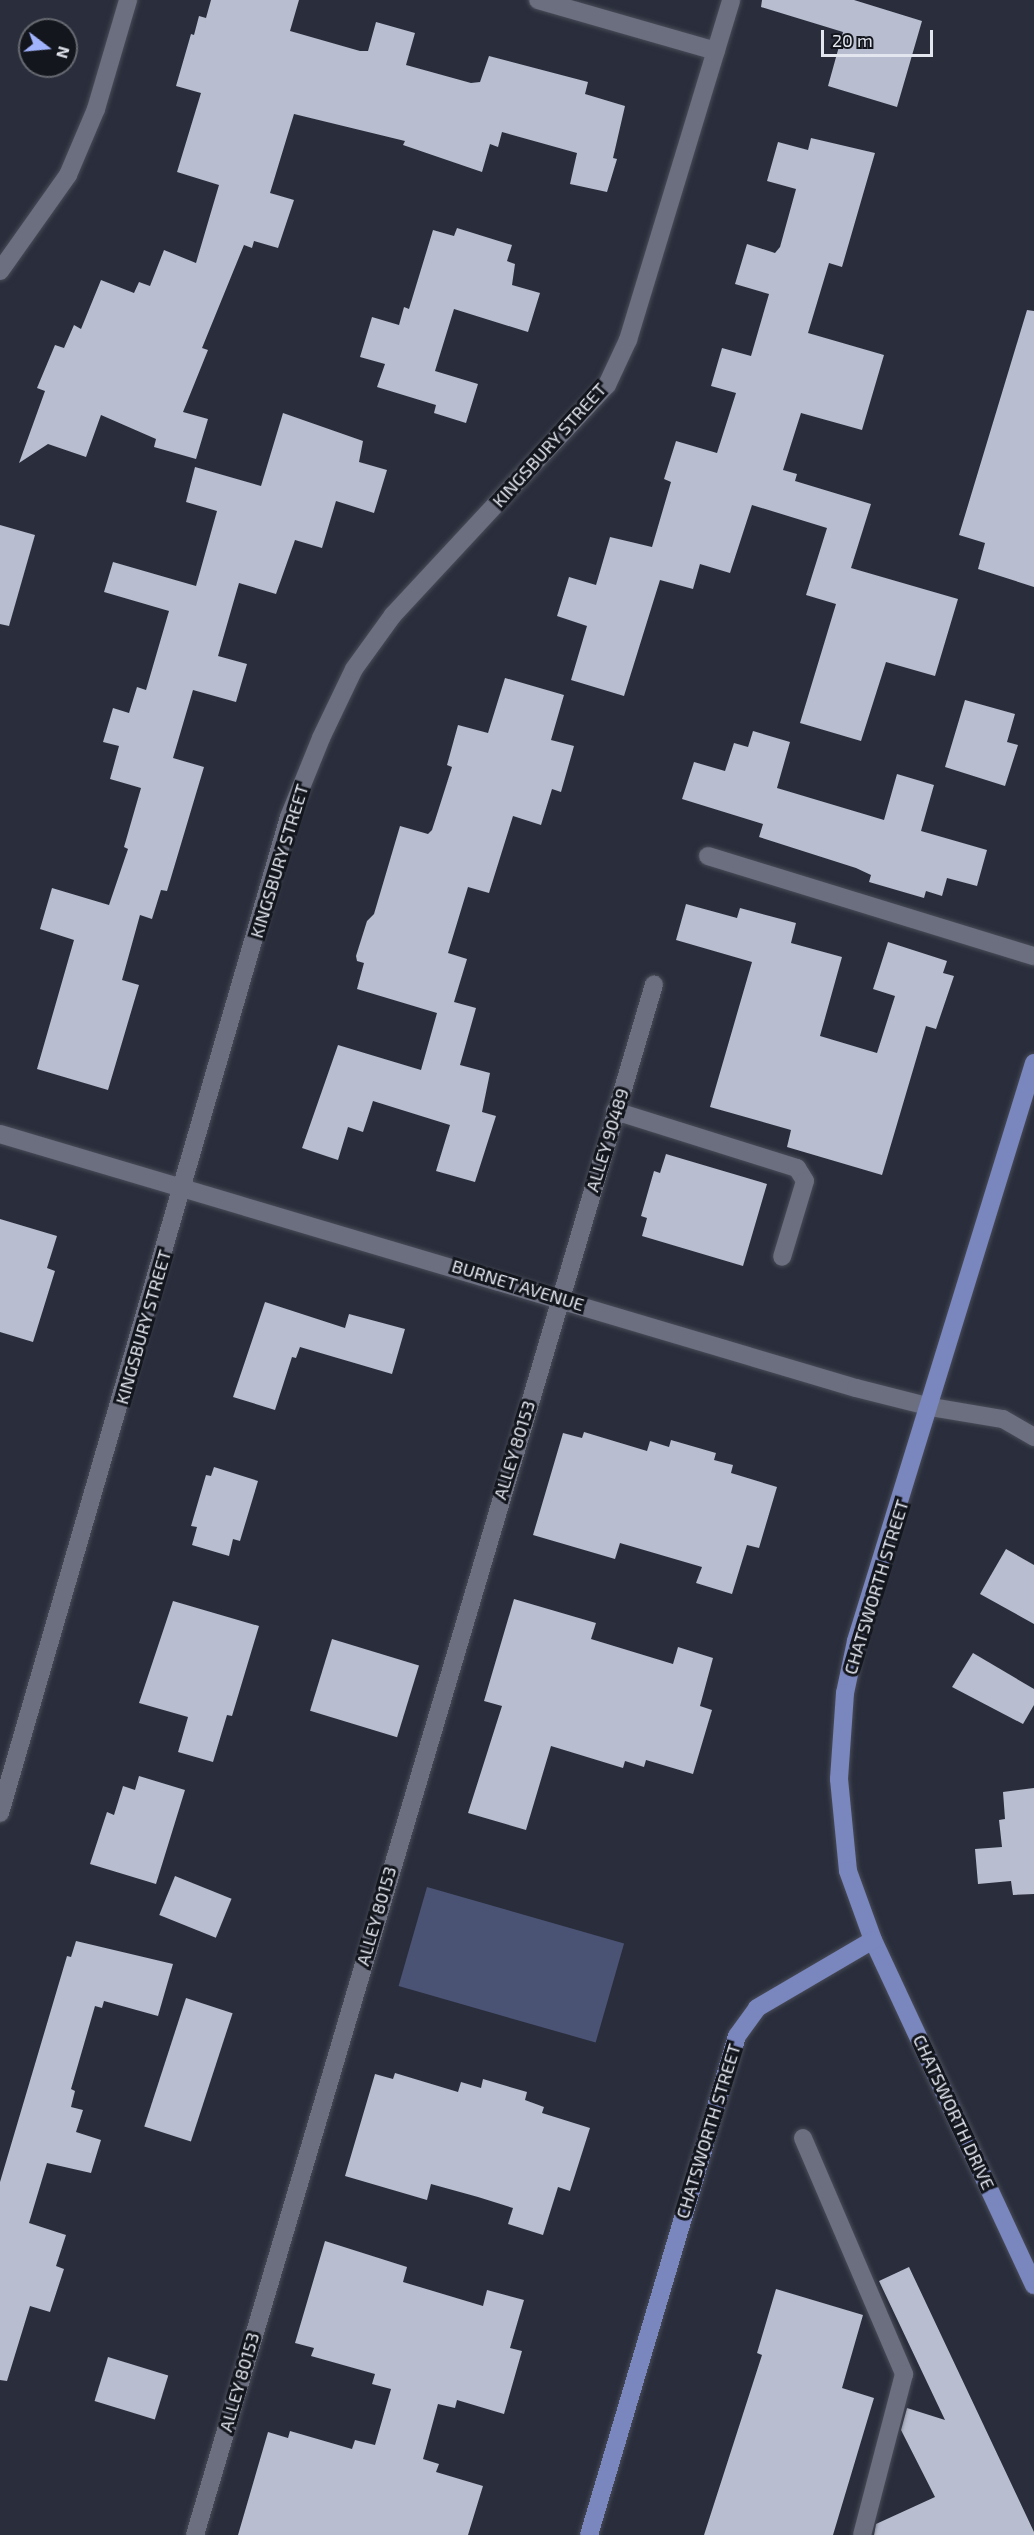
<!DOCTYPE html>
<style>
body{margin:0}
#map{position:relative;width:1034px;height:2535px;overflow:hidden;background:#2a2e3c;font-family:"Exo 2",sans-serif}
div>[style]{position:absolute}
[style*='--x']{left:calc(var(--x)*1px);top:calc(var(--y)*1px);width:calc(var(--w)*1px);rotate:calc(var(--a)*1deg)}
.green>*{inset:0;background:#4b5375;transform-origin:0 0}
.building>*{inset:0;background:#b8bdcf;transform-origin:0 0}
.roads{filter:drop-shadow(0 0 2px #494c58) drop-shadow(0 0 2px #494c58)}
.minor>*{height:18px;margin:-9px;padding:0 9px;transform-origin:9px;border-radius:9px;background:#6b6f80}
.major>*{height:18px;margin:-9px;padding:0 9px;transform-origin:9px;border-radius:9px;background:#7a86be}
span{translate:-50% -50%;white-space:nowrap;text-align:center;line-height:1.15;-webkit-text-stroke:6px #14161d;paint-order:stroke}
.street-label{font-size:18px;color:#e3e6ef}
.north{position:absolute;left:18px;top:18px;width:60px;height:60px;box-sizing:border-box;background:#14161d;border:2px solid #676971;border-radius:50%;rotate:106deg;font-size:16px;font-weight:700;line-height:24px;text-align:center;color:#e3e6ef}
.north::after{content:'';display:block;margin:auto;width:21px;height:27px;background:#a1b3fd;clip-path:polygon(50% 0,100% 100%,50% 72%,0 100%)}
.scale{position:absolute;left:821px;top:30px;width:112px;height:27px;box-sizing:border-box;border:3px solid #e3e6ef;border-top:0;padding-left:8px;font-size:18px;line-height:21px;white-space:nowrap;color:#e3e6ef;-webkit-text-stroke:4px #14161d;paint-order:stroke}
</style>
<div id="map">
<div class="green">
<i style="left:427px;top:1887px;width:205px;height:103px;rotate:16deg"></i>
</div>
<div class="building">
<i style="clip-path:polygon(211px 0,299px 0,290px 31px,360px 51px,368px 51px,376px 22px,415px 33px,406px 65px,471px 83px,480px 82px,489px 56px,588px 82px,585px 94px,625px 106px,613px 158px,617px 159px,607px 192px,570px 184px,577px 153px,502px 132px,498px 147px,490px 144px,482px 172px,403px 145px,405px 141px,294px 114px,270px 193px,294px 200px,278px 248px,254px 241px,252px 248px,244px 245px,202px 348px,208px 350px,183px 412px,208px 419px,196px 459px,154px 447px,156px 439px,101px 415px,86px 457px,48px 444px,19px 463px,45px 391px,37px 388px,55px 345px,64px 348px,74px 325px,81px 329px,101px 280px,134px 293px,139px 282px,150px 286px,164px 250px,196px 263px,219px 185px,177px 172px,201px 93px,176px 86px,191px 34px,194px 35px,199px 16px,206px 18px)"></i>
<i style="clip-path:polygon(762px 0,854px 0,922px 21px,897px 107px,828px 86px,843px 32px,761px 7px)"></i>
<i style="clip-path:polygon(811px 138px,875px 153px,842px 267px,829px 263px,808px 333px,884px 355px,862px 430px,801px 413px,783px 470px,797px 474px,795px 481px,871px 504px,851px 568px,958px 599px,935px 676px,886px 662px,861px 741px,800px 723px,836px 604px,806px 595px,827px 528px,752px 505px,730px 573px,700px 564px,693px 589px,660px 580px,624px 696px,571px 680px,587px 626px,557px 616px,569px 577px,596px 585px,610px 537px,652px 547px,671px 482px,664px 479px,676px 441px,717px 453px,736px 393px,711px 386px,722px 348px,751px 356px,769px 294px,735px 284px,747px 244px,775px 253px,780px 247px,796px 189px,767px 181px,778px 142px,808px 150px)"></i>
<i style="clip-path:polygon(457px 228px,512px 245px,507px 261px,515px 264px,512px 285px,540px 293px,528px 332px,454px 309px,435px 371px,478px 384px,466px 423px,434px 413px,436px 405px,377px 387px,385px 364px,360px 357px,372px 317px,399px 325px,404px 307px,409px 309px,433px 230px,454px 236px)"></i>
<i style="clip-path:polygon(1027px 310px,1034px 311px,1034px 587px,978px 569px,985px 543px,959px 535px)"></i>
<i style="clip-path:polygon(283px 413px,363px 441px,359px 462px,387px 470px,374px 513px,336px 501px,322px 548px,295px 540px,276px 594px,239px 583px,218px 656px,247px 664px,236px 702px,193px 690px,173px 758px,204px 767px,167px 891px,161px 890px,152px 919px,140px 915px,122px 980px,139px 985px,108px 1090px,37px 1069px,74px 940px,40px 929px,52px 888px,109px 905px,128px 849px,124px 847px,141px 788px,110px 779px,119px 746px,103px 742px,113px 708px,129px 713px,137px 687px,146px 690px,169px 611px,104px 592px,113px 562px,196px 586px,217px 511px,186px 502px,195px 467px,261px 486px)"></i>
<i style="clip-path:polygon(0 525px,35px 535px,9px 626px,0 624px)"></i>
<i style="clip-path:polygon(505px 678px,564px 695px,551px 740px,574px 746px,561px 792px,552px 789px,541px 825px,513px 816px,489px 893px,468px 887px,448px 953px,467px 959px,454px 1002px,476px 1008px,460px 1065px,490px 1073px,482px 1112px,496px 1116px,475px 1182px,436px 1171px,450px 1125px,373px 1101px,363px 1132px,348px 1127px,338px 1160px,302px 1148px,338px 1045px,421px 1070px,437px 1013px,357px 989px,364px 963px,357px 961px,356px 956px,367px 921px,374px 914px,400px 826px,428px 834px,432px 830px,452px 767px,447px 765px,458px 725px,488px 733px)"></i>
<i style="clip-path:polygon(965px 700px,1015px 714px,1007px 742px,1018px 745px,1005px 786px,945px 767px)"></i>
<i style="clip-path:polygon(753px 731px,790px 742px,777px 788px,884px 820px,897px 774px,934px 785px,921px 831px,987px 850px,977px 886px,947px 878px,942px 896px,926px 891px,924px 898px,869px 882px,871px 875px,856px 868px,759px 837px,763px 824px,682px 799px,694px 762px,725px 771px,734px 743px,748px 747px)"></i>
<i style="clip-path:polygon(686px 904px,737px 918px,740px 908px,796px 923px,791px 943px,842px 957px,820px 1036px,877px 1053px,895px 996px,873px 989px,888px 942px,947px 961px,943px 973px,954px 976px,936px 1029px,926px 1026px,882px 1175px,787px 1147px,791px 1130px,710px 1107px,752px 962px,676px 940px)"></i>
<i style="clip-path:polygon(666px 1154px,767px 1184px,743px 1266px,642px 1236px,647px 1218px,641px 1216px,654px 1171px,660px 1173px)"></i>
<i style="clip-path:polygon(0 1219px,57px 1236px,47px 1268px,55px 1271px,33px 1342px,0 1332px)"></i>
<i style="clip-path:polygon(265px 1302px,345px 1328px,349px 1314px,405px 1329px,392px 1374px,300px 1347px,296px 1358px,292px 1357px,275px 1410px,233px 1397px)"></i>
<i style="clip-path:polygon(584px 1432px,647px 1451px,650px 1441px,669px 1447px,671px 1440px,716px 1453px,714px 1460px,733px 1465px,731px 1473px,777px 1487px,759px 1548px,747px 1545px,732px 1594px,696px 1583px,702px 1567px,620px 1543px,615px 1559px,533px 1535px,563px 1433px,582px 1438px)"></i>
<i style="clip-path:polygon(214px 1467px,258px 1481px,240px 1541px,233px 1539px,229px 1556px,192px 1545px,197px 1527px,191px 1526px,206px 1475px,211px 1476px)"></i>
<i style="clip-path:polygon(1006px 1549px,1034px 1565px,1034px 1624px,980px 1594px)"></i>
<i style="clip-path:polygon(514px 1599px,596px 1623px,591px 1639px,673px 1664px,678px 1647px,713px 1658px,700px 1706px,712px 1710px,693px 1774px,646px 1760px,644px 1767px,625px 1761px,623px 1768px,551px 1746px,526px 1830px,468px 1813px,502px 1706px,484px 1701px)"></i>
<i style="clip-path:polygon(173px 1601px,259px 1626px,232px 1716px,227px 1715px,213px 1762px,178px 1752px,188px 1717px,139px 1703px)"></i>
<i style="left:332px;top:1639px;width:91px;height:75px;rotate:17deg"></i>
<i style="clip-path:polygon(973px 1653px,1034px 1689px,1034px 1705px,1023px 1724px,952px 1687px)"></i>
<i style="clip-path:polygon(139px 1776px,185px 1790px,156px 1884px,90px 1864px,107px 1812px,114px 1815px,123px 1786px,135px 1790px)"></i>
<i style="clip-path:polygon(1034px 1788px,1034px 1894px,1013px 1895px,1011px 1881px,978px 1884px,975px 1849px,1002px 1847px,999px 1820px,1005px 1819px,1003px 1792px)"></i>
<i style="left:175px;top:1876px;width:61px;height:42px;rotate:22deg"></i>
<i style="clip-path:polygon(76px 1941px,173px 1964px,158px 2016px,104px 2001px,102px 2008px,95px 2006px,71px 2089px,75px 2091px,71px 2107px,83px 2110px,76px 2132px,101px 2140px,91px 2173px,47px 2163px,29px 2223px,66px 2235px,56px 2266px,64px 2269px,50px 2312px,30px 2306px,7px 2381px,0 2380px,0 2182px,67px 1956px,71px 1957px)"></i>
<i style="left:186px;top:1998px;width:49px;height:135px;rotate:18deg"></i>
<i style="clip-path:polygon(395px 2073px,458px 2092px,461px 2082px,481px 2088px,483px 2079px,527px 2092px,525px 2100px,544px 2107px,542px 2113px,590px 2128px,570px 2191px,558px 2187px,543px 2235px,508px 2224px,513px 2208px,478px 2197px,431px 2184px,427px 2200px,345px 2176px,375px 2074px,393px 2079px)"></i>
<i style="clip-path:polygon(325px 2241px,407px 2267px,403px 2282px,483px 2306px,487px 2290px,524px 2300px,510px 2348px,522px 2351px,504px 2414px,457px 2400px,455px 2408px,438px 2404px,423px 2459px,439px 2464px,436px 2472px,483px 2486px,468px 2535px,238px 2535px,268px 2432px,288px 2438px,290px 2431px,352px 2449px,355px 2440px,375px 2445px,391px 2389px,372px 2384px,375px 2374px,311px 2356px,314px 2348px,295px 2343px)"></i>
<i style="clip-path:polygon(909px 2267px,1034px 2532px,1034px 2535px,874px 2535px,876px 2524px,935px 2497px,901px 2430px,907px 2408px,945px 2420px,879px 2281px)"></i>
<i style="clip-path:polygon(776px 2289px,863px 2315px,842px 2388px,874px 2398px,833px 2535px,704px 2535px,762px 2355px,757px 2353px)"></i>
<i style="left:108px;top:2357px;width:63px;height:46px;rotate:17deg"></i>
</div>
<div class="roads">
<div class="minor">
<i style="--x:538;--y:0;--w:185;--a:16"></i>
<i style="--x:0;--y:271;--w:118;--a:-54.7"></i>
<i style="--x:68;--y:175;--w:72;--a:-67"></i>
<i style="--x:96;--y:109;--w:114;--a:-73.6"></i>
<i style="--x:708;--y:856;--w:341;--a:17.1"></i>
<i style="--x:615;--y:1111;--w:191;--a:17.4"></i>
<i style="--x:797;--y:1168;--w:15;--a:58"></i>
<i style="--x:805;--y:1181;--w:79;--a:106.8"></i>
<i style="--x:0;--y:1134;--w:893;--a:16.53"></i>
<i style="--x:856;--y:1388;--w:77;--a:14.2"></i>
<i style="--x:931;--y:1407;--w:73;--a:9.5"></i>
<i style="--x:1003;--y:1419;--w:36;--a:30"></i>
<i style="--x:0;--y:1813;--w:1037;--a:-73.82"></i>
<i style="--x:289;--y:817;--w:85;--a:-67.9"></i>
<i style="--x:321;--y:738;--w:76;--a:-64.4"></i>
<i style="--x:354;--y:669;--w:67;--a:-54.2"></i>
<i style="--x:393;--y:615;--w:314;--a:-47.1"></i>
<i style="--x:607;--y:385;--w:50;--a:-65"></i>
<i style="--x:628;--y:340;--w:355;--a:-73.1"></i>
<i style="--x:803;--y:2138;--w:257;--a:66.8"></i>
<i style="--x:904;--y:2374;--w:166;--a:104.6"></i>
<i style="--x:195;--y:2535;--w:1617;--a:-73.51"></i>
</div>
<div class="major">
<i style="--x:1034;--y:1063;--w:605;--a:107.12"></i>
<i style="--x:856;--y:1641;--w:53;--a:101.9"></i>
<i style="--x:845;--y:1693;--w:86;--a:94"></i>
<i style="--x:839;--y:1779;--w:92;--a:84.4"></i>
<i style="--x:848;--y:1871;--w:73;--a:70.1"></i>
<i style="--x:873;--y:1940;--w:381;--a:65"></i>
<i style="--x:589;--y:2535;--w:520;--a:-73.48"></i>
<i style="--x:737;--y:2036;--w:34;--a:-54"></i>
<i style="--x:757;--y:2008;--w:134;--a:-30.4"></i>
</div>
</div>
<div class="street-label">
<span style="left:549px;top:445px;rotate:-48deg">KINGSBURY STREET</span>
<span style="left:279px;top:861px;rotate:-73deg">KINGSBURY STREET</span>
<span style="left:607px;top:1140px;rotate:-73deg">ALLEY 90489</span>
<span style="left:518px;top:1285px;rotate:17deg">BURNET AVENUE</span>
<span style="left:143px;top:1327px;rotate:-74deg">KINGSBURY STREET</span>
<span style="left:514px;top:1450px;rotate:-73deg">ALLEY 80153</span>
<span style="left:876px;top:1587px;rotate:-73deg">CHATSWORTH STREET</span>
<span style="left:376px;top:1916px;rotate:-74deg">ALLEY 80153</span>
<span style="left:954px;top:2112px;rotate:65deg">CHATSWORTH DRIVE</span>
<span style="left:708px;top:2131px;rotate:-73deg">CHATSWORTH STREET</span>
<span style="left:239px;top:2382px;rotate:-74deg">ALLEY 80153</span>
</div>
<div class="north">N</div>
<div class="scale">20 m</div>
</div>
